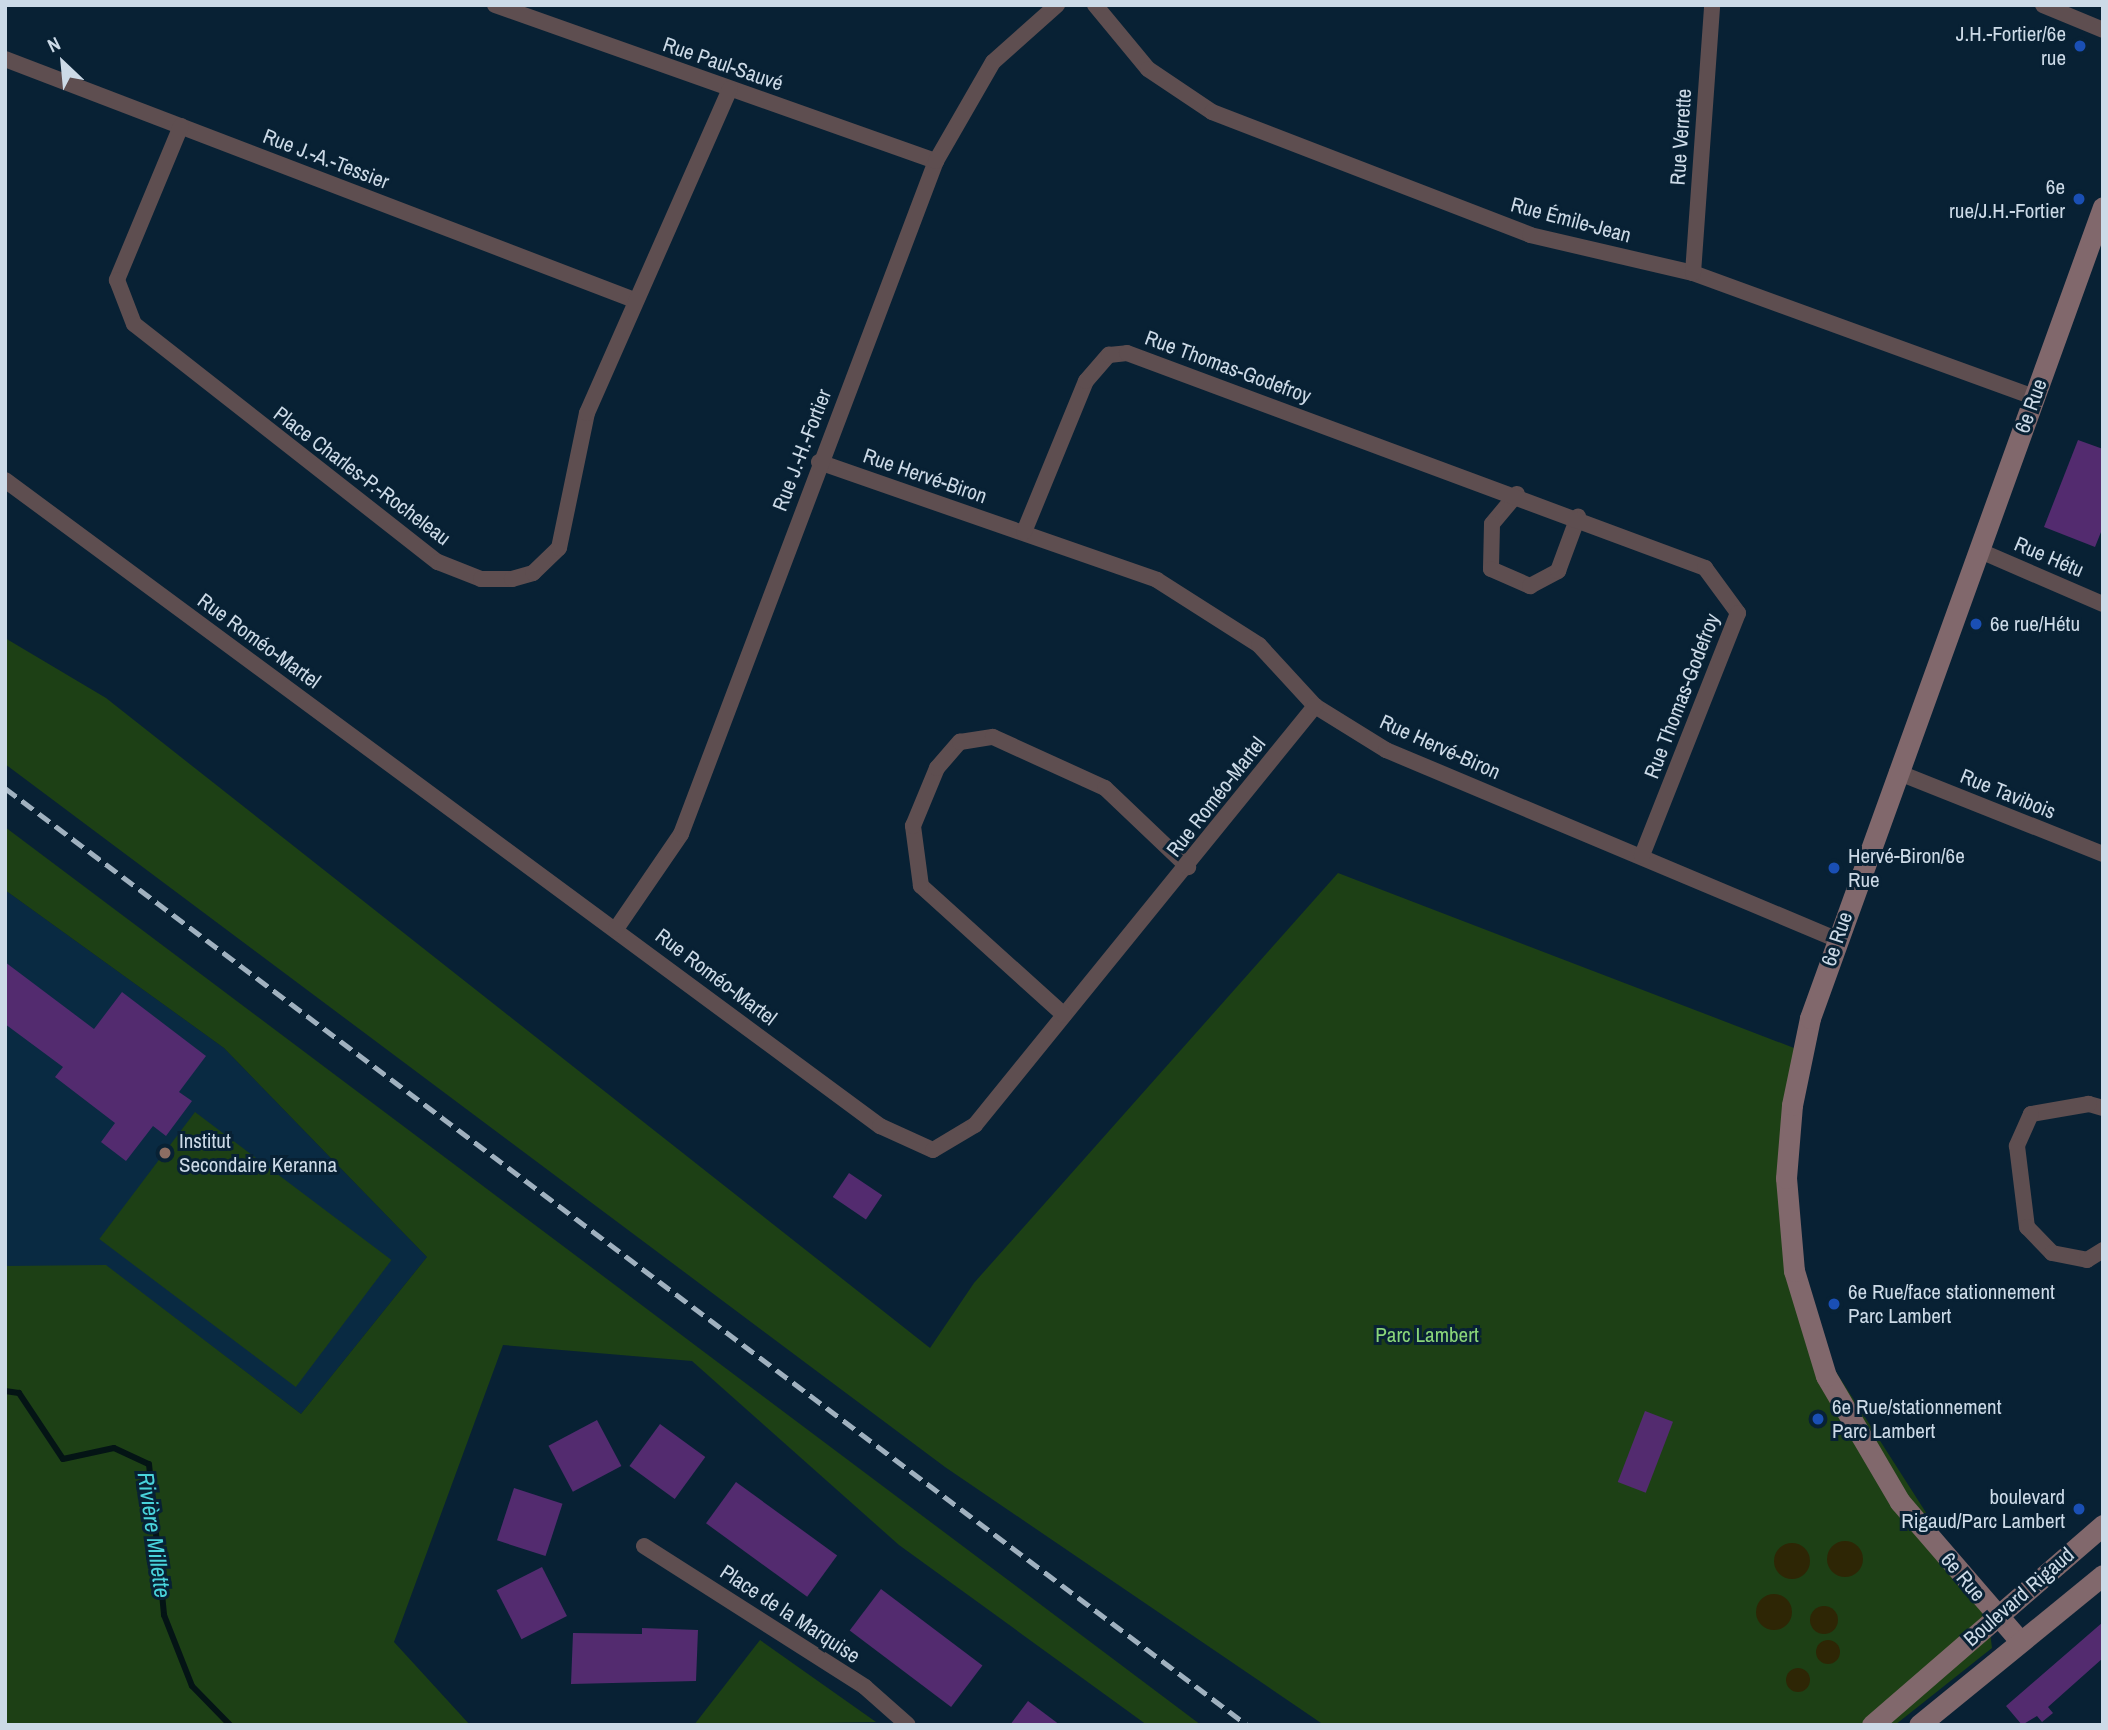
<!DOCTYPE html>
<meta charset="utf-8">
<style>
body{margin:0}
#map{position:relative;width:2108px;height:1730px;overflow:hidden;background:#082134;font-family:"Archivo Narrow",sans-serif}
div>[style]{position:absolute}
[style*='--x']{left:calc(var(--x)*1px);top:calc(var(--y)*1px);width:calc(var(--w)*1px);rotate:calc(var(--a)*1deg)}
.built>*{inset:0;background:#092a42}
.green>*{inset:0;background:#1d4015;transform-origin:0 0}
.sand>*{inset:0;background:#2e2605}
.round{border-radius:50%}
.stream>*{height:6px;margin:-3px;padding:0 3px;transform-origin:3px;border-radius:3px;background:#041415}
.building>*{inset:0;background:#532b6f;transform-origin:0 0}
.street>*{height:16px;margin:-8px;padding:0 8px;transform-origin:8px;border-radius:8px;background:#5e4e50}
.secondary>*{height:21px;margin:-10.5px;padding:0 10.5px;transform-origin:10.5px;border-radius:10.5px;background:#81686c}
.rail>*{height:5px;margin-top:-2.5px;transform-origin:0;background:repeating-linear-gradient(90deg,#a0b1bf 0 14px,transparent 0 21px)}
.dots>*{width:19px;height:19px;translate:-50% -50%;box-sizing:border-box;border:4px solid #082134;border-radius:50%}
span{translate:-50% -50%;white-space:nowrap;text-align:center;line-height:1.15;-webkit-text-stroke:6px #082134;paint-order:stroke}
.poi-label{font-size:21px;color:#ccdae7}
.right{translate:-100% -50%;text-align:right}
.left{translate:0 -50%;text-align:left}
.street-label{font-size:21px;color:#ccdae7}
.park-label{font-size:21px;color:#89d579}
.water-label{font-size:23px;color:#49d4dc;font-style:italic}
.frame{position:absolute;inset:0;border:7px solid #ccdae7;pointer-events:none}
.north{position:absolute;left:28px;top:28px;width:70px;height:70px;-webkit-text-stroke:5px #082134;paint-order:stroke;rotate:334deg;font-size:19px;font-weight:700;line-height:28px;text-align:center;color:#ccdae7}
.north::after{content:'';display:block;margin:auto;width:24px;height:32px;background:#ccdae7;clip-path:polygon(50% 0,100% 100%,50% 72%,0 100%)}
</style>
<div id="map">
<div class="built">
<i style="clip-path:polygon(5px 890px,224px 1048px,427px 1257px,301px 1414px,106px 1266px,5px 1266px)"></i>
</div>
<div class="green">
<i style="clip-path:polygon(5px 638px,106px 698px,930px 1348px,974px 1283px,1338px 873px,1794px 1048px,1780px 1184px,1806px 1325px,1987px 1608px,1992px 1648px,1895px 1725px,1324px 1725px,945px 1467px,5px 764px)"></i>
<i style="clip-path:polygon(5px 827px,1201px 1725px,1147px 1725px,899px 1545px,692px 1361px,503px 1345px,394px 1642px,470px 1725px,5px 1725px,5px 1266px,106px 1265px,301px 1414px,427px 1257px,224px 1048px,5px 890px)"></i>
<i style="left:195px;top:1112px;width:246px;height:159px;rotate:37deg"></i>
<i style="clip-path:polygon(760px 1640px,876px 1722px,694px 1725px)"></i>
</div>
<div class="sand">
<i class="round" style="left:1827px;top:1541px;width:36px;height:36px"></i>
<i class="round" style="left:1774px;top:1543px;width:36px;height:36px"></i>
<i class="round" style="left:1756px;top:1594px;width:36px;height:36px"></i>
<i class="round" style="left:1810px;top:1606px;width:28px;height:28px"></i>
<i class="round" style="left:1816px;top:1640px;width:24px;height:24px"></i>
<i class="round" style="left:1786px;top:1668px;width:24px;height:24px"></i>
</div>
<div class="stream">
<i style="--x:5;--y:1391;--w:14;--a:8"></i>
<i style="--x:19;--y:1393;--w:79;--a:56.3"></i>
<i style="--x:63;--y:1459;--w:52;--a:-12.2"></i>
<i style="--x:114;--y:1448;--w:38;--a:25"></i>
<i style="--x:149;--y:1464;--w:152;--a:84.3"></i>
<i style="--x:164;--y:1615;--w:76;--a:68.5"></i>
<i style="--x:192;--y:1686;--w:54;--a:45.7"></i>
</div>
<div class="building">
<i style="clip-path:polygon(2078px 440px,2103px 449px,2103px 527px,2095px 547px,2044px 527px)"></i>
<i style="clip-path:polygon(5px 962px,94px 1029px,122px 992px,206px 1056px,179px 1092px,192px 1101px,166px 1136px,153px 1126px,126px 1161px,101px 1142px,115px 1123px,55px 1077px,63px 1067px,5px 1024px)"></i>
<i style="left:849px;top:1173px;width:40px;height:29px;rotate:34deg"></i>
<i style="left:1645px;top:1411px;width:30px;height:76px;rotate:21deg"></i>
<i style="left:597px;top:1420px;width:52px;height:55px;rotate:62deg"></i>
<i style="left:660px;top:1424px;width:56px;height:52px;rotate:36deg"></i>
<i style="left:736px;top:1482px;width:125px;height:51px;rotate:36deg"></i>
<i style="left:514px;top:1488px;width:51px;height:55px;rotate:18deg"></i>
<i style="left:542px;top:1567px;width:55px;height:51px;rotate:63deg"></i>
<i style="left:881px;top:1589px;width:127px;height:52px;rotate:37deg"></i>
<i style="clip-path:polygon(2103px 1622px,2103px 1658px,2048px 1707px,2053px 1713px,2042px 1722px,2037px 1716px,2022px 1725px,2006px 1706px)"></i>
<i style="clip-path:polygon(642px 1628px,698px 1630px,696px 1681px,571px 1684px,573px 1633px,642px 1634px)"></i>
<i style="clip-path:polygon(1028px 1701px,1060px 1725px,1010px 1725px)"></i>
</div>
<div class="street">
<i style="--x:495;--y:5;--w:468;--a:19.5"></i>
<i style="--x:1095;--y:5;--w:83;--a:50.4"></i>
<i style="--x:1148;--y:69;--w:77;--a:33.9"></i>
<i style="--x:1212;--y:112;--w:341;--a:21.1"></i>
<i style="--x:1530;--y:235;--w:167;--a:13.1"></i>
<i style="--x:1693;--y:273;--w:363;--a:20"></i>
<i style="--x:2043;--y:5;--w:65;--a:22.6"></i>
<i style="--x:5;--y:59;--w:671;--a:20.95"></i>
<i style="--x:181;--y:126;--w:167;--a:112.6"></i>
<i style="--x:117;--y:280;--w:47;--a:68.9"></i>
<i style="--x:134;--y:324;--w:386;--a:38.1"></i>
<i style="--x:438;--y:562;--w:46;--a:21.6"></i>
<i style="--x:481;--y:579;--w:31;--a:0"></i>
<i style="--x:512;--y:579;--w:22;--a:-16"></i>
<i style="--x:533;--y:573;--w:36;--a:-44"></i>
<i style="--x:559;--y:548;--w:138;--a:-78.3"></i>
<i style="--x:587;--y:413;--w:354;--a:-66.2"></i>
<i style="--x:1693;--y:273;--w:269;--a:-85.9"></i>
<i style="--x:819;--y:462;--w:358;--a:19.2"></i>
<i style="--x:1157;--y:580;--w:121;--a:32.5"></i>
<i style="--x:1259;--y:645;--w:83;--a:47.4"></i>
<i style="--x:1315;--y:706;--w:84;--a:31.8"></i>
<i style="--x:1386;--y:750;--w:488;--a:22.8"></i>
<i style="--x:5;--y:480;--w:1088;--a:36.44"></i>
<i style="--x:880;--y:1126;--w:58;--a:24.4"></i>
<i style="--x:933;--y:1150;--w:49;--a:-30.8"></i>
<i style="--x:975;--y:1125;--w:540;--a:-50.94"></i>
<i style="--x:1517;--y:494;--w:39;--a:130"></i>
<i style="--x:1492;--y:524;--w:45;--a:91.3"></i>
<i style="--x:1491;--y:569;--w:43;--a:23.6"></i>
<i style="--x:1530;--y:586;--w:32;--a:-28"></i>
<i style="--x:1558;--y:571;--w:58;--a:-69.7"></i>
<i style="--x:1024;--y:532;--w:163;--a:-67.7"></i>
<i style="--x:1086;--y:381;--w:35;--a:-49"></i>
<i style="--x:1109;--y:355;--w:18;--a:-6"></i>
<i style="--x:1127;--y:353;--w:617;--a:20.4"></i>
<i style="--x:1705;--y:568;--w:56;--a:53.7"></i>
<i style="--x:1738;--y:613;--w:261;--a:111.6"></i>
<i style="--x:1978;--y:550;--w:136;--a:23.4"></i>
<i style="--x:1897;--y:772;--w:222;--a:21.7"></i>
<i style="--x:616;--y:929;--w:115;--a:-55.6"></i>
<i style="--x:681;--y:834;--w:720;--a:-69.25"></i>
<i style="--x:936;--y:161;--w:114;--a:-60.1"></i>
<i style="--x:993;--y:62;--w:86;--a:-41.7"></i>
<i style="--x:1064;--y:1015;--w:193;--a:-137.9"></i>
<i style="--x:921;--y:886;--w:61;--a:-97.6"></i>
<i style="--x:913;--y:826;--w:63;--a:-67.5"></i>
<i style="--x:937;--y:768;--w:35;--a:-49"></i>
<i style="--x:960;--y:742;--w:33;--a:-9"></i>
<i style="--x:993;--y:737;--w:123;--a:24.5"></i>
<i style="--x:1105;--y:788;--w:115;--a:43.6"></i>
<i style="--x:2103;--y:1108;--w:15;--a:-164"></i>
<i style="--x:2089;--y:1104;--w:59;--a:170.2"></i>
<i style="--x:2031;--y:1114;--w:35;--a:114"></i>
<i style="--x:2017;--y:1146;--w:82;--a:83"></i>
<i style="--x:2027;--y:1227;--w:36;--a:46"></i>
<i style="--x:2052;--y:1253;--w:36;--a:11"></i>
<i style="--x:2087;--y:1260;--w:19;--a:-32"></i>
<i style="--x:644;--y:1546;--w:262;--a:32.5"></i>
<i style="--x:865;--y:1687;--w:57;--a:41.5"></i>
</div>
<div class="secondary">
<i style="--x:2020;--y:1641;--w:184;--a:-130.8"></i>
<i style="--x:1900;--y:1502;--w:146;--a:-120.4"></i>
<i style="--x:1826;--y:1376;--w:110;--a:-106.9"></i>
<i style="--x:1794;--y:1271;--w:93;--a:-94.9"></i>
<i style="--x:1786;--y:1178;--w:73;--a:-85.3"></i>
<i style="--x:1792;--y:1105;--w:89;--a:-78.3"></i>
<i style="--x:1810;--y:1018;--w:862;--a:-70.14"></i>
<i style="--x:1872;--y:1725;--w:306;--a:-40.9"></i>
<i style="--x:1919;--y:1725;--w:237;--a:-39.2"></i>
</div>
<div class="rail">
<i style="--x:5;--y:788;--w:1556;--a:37.03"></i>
</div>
<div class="dots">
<i style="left:2080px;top:46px;background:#1a4fb4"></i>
<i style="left:2079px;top:199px;background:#1a4fb4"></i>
<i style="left:1976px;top:624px;background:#1a4fb4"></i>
<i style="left:1834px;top:868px;background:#1a4fb4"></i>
<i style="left:165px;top:1153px;background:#8d6e63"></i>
<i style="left:1834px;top:1304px;background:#1a4fb4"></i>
<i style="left:1818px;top:1419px;background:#1a4fb4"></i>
<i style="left:2079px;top:1509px;background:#1a4fb4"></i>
</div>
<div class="poi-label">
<span class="right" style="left:2066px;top:46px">J.H.-Fortier/6e<br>rue</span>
<span class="right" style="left:2065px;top:199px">6e<br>rue/J.H.-Fortier</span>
<span class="left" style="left:1990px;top:624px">6e rue/Hétu</span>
<span class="left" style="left:1848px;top:868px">Hervé-Biron/6e<br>Rue</span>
<span class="left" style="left:179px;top:1153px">Institut<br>Secondaire Keranna</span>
<span class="left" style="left:1848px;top:1304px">6e Rue/face stationnement<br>Parc Lambert</span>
<span class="left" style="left:1832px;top:1419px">6e Rue/stationnement<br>Parc Lambert</span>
<span class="right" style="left:2065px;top:1509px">boulevard<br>Rigaud/Parc Lambert</span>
</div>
<div class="street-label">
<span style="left:723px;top:64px;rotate:19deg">Rue Paul-Sauvé</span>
<span style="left:1681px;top:137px;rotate:-86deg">Rue Verrette</span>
<span style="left:326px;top:159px;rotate:21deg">Rue J.-A.-Tessier</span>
<span style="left:1571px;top:220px;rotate:15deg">Rue Émile-Jean</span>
<span style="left:1228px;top:367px;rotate:20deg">Rue Thomas-Godefroy</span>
<span style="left:2031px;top:406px;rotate:-70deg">6e Rue</span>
<span style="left:802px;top:450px;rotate:-69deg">Rue J.-H.-Fortier</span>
<span style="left:362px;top:476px;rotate:37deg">Place Charles-P.-Rocheleau</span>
<span style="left:925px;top:476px;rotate:19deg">Rue Hervé-Biron</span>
<span style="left:2049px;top:557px;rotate:23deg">Rue Hétu</span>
<span style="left:259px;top:641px;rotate:36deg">Rue Roméo-Martel</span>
<span style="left:1682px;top:696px;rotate:-69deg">Rue Thomas-Godefroy</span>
<span style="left:1440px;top:747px;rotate:24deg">Rue Hervé-Biron</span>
<span style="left:2008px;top:794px;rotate:22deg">Rue Tavibois</span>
<span style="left:1216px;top:797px;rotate:-52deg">Rue Roméo-Martel</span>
<span style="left:1837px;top:939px;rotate:-71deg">6e Rue</span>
<span style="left:716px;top:977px;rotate:37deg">Rue Roméo-Martel</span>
<span style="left:1963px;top:1577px;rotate:50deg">6e Rue</span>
<span style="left:2019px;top:1597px;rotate:-41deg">Boulevard Rigaud</span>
<span style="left:790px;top:1614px;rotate:33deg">Place de la Marquise</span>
</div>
<div class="park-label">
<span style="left:1427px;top:1335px">Parc Lambert</span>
</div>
<div class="water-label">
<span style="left:154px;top:1535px;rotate:82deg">Rivière Millette</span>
</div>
<div class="frame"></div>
<div class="north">N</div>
</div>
